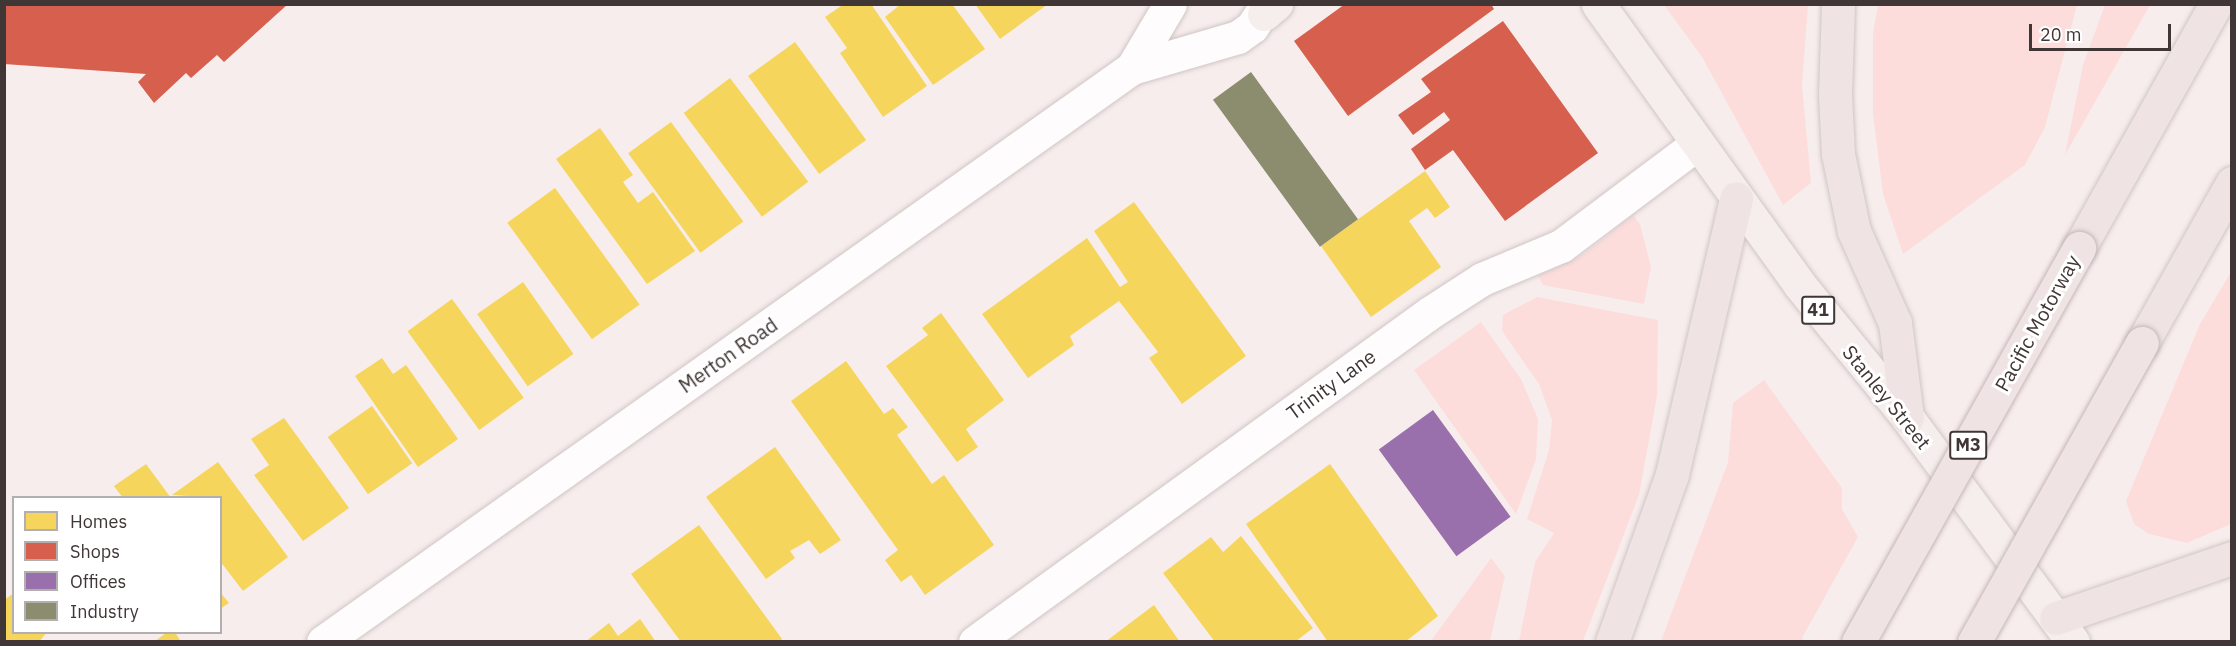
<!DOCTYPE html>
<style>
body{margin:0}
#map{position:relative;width:2236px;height:646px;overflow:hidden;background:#f8eded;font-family:"IBM Plex Sans",sans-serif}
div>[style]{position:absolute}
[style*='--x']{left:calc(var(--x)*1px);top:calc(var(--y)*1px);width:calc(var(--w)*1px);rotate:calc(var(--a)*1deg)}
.green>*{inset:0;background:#fcdddc}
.homes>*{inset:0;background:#f6d55c;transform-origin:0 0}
.shops>*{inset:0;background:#d6604d}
.offices>*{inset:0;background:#9970ab;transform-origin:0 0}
.industry>*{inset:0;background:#8c8c6e;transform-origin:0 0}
.roads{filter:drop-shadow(0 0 2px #cfc6c5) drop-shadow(0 0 2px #cfc6c5)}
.street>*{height:33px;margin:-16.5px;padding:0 16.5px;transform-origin:16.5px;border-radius:16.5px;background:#fefcfc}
.primary>*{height:33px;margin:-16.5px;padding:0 16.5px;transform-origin:16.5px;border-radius:16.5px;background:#f5eeed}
.highway>*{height:33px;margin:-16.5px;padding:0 16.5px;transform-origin:16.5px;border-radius:16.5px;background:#efe4e3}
.bridges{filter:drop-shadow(0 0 2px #c6b7b7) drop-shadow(0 0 2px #c6b7b7)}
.highway-bridge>*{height:33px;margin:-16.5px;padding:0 16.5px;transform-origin:16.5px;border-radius:16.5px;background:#efe4e3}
span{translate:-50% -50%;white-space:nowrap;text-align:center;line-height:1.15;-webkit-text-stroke:6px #fff;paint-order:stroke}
.shield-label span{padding:2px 4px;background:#fff;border:2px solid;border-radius:4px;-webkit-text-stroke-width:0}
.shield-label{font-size:18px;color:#403636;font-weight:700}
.street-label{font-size:20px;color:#403636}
.frame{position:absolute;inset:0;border:6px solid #403636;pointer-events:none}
.legend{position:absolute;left:12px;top:496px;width:210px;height:138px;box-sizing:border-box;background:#fff;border:2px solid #b3afaf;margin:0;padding:8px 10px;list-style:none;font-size:18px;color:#403636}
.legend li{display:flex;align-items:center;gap:12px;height:30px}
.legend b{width:30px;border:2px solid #b3afaf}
.scale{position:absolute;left:2029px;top:24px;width:142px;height:27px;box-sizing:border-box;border:3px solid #403636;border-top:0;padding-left:8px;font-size:18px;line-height:21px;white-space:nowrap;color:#403636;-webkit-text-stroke:4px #fff;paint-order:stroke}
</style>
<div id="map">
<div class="green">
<i style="clip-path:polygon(1664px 5px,1808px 5px,1802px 85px,1811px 183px,1783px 205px,1702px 57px)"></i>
<i style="clip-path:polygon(1878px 5px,2077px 5px,2045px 127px,2025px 165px,1903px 254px,1883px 194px,1873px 114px,1873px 33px)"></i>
<i style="clip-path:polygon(2105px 5px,2150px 5px,2065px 155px,2083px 65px)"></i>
<i style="clip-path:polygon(1633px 215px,1640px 224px,1651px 267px,1644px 304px,1543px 285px,1538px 276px,1584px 254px)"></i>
<i style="clip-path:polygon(2231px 272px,2231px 524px,2187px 543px,2149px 534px,2134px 524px,2126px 501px,2200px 324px)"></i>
<i style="clip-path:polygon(1537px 297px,1658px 320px,1657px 396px,1639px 495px,1583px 641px,1519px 641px,1535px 562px,1554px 533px,1527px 519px,1549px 450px,1552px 420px,1539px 384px,1502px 331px,1503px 315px)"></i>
<i style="clip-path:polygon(1481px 322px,1521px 379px,1538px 419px,1536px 459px,1516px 514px,1414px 370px)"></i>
<i style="clip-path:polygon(1764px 380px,1842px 488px,1842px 509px,1858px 537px,1802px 638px,1804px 641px,1661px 641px,1728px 462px,1733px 403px)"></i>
<i style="clip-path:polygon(1491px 558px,1505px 576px,1490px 641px,1431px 641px)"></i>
</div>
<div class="homes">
<i style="clip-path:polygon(844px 4px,871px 4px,927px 86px,883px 117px,840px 53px,847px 48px,825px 17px)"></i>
<i style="clip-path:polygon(901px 4px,952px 4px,985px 49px,933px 85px,885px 17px)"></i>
<i style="clip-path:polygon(975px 4px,1048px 4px,1000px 39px)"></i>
<i style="left:795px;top:42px;width:121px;height:58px;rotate:54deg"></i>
<i style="left:730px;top:78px;width:130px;height:58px;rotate:53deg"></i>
<i style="left:671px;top:122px;width:123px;height:53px;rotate:54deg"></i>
<i style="clip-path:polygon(600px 128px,633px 175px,623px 182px,638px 203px,653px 192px,695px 251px,647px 284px,556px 159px)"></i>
<i style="clip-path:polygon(1425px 171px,1450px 207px,1435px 218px,1427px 208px,1409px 221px,1441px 267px,1371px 317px,1321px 246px)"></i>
<i style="left:555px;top:188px;width:144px;height:59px;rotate:54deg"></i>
<i style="clip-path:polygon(1134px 202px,1246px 356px,1182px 404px,1149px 358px,1158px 352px,1119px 301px,1070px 336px,1074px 345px,1028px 378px,982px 314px,1087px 238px,1120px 287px,1128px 282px,1094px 231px)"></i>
<i style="left:523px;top:282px;width:88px;height:56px;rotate:55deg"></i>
<i style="left:452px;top:299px;width:122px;height:55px;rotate:54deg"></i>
<i style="clip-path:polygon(941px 313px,1004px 400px,966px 429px,978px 447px,957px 462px,886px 366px,928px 335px,922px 328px)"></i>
<i style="clip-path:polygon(382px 358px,393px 374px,406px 365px,458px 439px,418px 467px,355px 376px)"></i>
<i style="clip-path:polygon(846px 361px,884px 414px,893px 408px,908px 427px,897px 435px,932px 484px,944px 475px,994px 545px,925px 595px,911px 575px,901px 582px,885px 560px,898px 550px,791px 401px)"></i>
<i style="left:372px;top:406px;width:70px;height:54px;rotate:55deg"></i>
<i style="clip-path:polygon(284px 418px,349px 508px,303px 541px,254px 475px,269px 465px,251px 439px)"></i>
<i style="clip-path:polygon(775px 447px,841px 540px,820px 554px,809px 540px,790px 551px,795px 558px,766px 579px,706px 497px)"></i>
<i style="clip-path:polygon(218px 462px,288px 557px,243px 591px,220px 561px,220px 498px,172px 495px)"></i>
<i style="clip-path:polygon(146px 464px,171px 498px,123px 498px,114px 486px)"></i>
<i style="clip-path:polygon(1330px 464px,1438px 616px,1405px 642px,1328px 642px,1246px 524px)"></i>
<i style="clip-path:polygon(699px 525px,782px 639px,779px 642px,681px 642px,631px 574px)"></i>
<i style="clip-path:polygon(1241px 536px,1313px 628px,1295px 642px,1215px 642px,1163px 573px,1211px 537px,1223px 552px)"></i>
<i style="clip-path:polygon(220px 592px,229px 603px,220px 609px)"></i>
<i style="clip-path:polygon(14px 593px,14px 632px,47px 632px,39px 642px,4px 642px,4px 600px)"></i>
<i style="clip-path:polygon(1154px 605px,1180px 642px,1105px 642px)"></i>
<i style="clip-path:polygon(640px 619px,656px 642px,585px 642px,609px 623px,618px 636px)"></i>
<i style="clip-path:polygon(167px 632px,175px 632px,181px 642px,154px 642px)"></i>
</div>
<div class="shops">
<i style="clip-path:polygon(4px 4px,288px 4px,224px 62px,217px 55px,191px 78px,186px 73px,154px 103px,138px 82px,146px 74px,4px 64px)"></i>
<i style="clip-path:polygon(1345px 4px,1491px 4px,1494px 9px,1348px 116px,1294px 41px)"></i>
<i style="clip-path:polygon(1503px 21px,1598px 153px,1505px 221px,1453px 150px,1425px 170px,1411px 149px,1450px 120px,1444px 112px,1413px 135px,1398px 115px,1431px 92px,1421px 79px)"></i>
</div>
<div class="offices">
<i style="left:1433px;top:410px;width:132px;height:67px;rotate:54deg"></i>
</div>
<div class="industry">
<i style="left:1251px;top:72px;width:182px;height:47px;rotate:54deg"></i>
</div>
<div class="roads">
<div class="street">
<i style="--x:1132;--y:68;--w:74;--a:-59.3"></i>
<i style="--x:323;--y:642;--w:992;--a:-35.36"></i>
<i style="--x:1132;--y:68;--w:110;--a:-16.3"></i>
<i style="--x:1238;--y:37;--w:17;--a:-36"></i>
<i style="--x:1252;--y:27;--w:27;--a:-57"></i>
<i style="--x:975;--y:642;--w:563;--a:-35.89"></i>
<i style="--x:1431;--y:312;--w:61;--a:-32.9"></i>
<i style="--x:1482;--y:279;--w:86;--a:-22.7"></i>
<i style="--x:1561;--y:246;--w:170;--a:-36.9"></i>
</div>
<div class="primary">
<i style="--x:1598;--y:4;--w:345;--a:54.3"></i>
<i style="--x:1799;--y:284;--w:171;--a:50.9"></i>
<i style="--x:1907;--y:417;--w:280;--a:53.6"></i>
<i style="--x:1264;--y:14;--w:16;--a:-40"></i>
</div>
<div class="highway">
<i style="--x:1838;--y:4;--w:91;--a:91.9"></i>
<i style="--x:1835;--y:95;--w:59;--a:87.1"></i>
<i style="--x:1838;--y:154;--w:79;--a:78.3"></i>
<i style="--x:1854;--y:231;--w:101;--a:66"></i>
<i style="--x:1895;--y:323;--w:95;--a:82.7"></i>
<i style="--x:2079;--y:248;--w:280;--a:-60.7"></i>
<i style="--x:2142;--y:343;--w:184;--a:-60.6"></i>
<i style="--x:2056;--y:618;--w:186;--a:-18.8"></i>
<i style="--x:1612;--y:642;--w:178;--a:-70.3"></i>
<i style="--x:1672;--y:474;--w:283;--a:-76.9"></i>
</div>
</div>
<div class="bridges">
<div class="highway-bridge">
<i style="--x:1858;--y:642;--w:452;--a:-60.7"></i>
<i style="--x:1974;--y:642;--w:343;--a:-60.7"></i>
</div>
</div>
<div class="shield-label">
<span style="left:1818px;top:310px">41</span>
<span style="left:1968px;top:445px">M3</span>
</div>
<div class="street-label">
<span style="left:2037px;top:323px;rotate:-61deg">Pacific Motorway</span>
<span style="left:728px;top:355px;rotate:-35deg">Merton Road</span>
<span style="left:1331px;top:384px;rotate:-36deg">Trinity Lane</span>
<span style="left:1887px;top:397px;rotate:51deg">Stanley Street</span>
</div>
<div class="frame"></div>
<ul class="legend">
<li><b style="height:16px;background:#f6d55c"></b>Homes</li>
<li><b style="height:16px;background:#d6604d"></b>Shops</li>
<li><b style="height:16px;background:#9970ab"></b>Offices</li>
<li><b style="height:16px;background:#8c8c6e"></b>Industry</li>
</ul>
<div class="scale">20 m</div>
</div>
